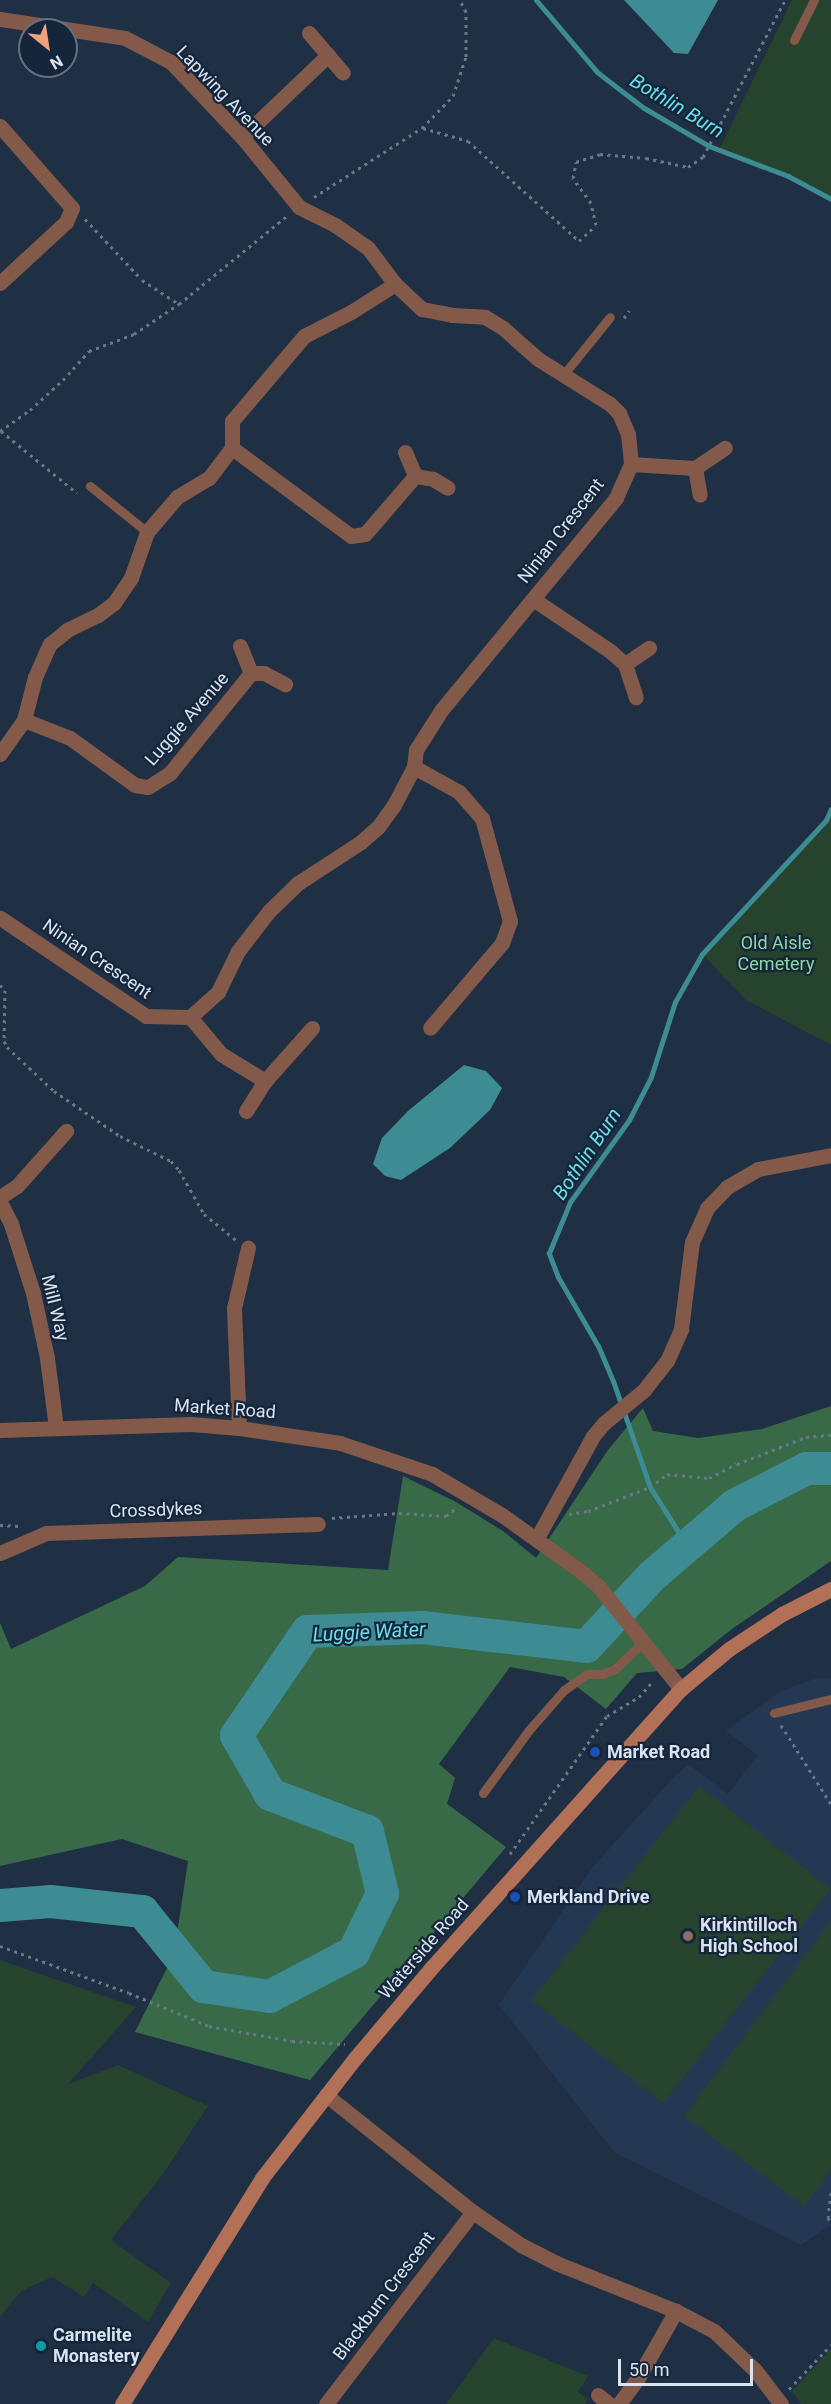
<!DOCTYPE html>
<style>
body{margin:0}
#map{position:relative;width:831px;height:2404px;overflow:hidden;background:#1f2f44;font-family:Roboto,sans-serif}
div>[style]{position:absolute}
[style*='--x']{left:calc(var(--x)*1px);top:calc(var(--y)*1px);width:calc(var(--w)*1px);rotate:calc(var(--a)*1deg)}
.built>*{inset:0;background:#253853}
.green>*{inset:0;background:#26432e;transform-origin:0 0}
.forest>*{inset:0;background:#396a48}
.water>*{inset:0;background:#3d8b93}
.stream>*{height:5px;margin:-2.5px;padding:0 2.5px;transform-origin:2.5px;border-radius:2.5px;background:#3d8b93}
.river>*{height:33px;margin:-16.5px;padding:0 16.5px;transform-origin:16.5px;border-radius:16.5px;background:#3d8b93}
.path>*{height:3px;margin-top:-1.5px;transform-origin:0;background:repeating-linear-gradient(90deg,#697789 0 3px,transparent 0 7.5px)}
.service>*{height:9px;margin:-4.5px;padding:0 4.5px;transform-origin:4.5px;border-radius:4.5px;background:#835949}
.minor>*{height:15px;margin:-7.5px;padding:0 7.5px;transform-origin:7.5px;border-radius:7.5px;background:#835949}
.tertiary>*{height:15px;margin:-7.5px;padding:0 7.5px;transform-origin:7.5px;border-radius:7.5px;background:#835949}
.secondary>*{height:15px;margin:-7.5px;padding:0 7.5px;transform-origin:7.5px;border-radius:7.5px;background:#b27056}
.dots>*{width:16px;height:16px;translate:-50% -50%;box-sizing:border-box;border:3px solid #15253a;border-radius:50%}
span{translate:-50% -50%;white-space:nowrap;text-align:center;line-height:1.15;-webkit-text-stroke:4.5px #15253a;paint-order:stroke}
.street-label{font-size:18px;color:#d9e3f1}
.park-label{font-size:18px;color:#8dd8a2}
.poi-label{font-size:18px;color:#d9e3f1;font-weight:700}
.left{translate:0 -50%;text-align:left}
.water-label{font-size:20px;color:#69deea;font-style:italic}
.north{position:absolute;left:18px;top:18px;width:60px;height:60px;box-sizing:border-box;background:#15253a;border:2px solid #637183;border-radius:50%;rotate:150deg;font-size:16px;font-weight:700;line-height:24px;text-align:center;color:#d9e3f1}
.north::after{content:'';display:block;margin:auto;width:21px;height:27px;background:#f2a17e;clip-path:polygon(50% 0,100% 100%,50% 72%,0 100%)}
.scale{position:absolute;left:618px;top:2359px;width:135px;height:27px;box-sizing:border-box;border:3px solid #d9e3f1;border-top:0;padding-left:8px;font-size:18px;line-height:21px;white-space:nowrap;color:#d9e3f1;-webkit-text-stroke:4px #15253a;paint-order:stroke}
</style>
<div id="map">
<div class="built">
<i style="clip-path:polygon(817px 1678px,831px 1678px,831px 2224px,801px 2245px,614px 2152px,499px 2005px,592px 1868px,672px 1779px,688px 1764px,728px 1794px,758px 1755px,726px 1731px,779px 1692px)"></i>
</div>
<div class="green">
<i style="clip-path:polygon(792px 0,831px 0,831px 199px,788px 176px,719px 150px)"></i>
<i style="clip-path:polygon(831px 810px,831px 1045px,746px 1000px,702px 954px,826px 820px)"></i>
<i style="left:699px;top:1786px;width:167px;height:272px;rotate:38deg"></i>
<i style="clip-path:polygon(831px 1921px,831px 2171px,804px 2206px,684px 2116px)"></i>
<i style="clip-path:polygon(0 1960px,136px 2007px,68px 2084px,118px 2065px,208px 2106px,163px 2174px,111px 2240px,171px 2283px,148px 2322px,93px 2283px,84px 2297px,52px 2277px,21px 2291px,0 2317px)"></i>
<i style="clip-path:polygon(494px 2338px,588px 2376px,578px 2392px,588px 2399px,585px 2404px,446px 2404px)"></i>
<i style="clip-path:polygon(831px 2349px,831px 2404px,801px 2404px,792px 2391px)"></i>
</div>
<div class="forest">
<i style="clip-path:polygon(831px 1406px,831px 1561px,732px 1629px,682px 1669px,637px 1673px,606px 1709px,564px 1677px,510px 1667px,439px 1764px,455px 1778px,447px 1804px,506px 1847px,310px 2080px,135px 2032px,174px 1954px,188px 1861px,122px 1839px,0 1866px,0 1623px,11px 1649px,145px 1586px,178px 1557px,388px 1570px,403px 1476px,456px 1502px,503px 1531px,536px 1558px,608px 1450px,643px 1408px,653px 1431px,698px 1438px,762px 1429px)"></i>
</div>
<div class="water">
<i style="clip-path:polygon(624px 0,718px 0,688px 54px,674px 53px)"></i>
<i style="clip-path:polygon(464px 1065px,486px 1071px,502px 1088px,490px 1110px,450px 1148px,401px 1180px,385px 1176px,373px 1164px,382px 1138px,408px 1111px)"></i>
</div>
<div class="stream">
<i style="--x:536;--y:0;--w:94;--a:49.7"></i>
<i style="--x:597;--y:72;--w:59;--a:37.5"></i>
<i style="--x:644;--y:108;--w:75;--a:30.3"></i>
<i style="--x:709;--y:146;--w:85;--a:20.8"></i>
<i style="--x:788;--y:176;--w:49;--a:28.1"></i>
<i style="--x:686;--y:1544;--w:67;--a:-122.3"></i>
<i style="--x:650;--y:1487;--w:112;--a:-109.2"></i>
<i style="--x:613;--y:1381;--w:38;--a:-113"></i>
<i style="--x:598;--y:1346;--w:80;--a:-120.1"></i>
<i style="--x:558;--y:1277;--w:26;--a:-111"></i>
<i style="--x:549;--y:1253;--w:55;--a:-67.6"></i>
<i style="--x:570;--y:1202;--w:101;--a:-54.3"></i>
<i style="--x:629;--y:1120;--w:48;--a:-62.9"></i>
<i style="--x:651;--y:1077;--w:79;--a:-72.3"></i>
<i style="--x:675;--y:1002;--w:55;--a:-60.6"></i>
<i style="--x:702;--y:954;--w:183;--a:-47.2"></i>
<i style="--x:826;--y:820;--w:12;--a:-66"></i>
</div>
<div class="river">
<i style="--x:0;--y:1905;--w:50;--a:-4.6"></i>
<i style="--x:50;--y:1901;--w:93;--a:6.2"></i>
<i style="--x:142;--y:1911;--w:97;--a:50.9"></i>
<i style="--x:203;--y:1986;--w:67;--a:8.6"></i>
<i style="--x:269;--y:1996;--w:95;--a:-27.6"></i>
<i style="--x:353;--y:1952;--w:66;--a:-63.8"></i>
<i style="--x:382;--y:1893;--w:64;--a:-103.6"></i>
<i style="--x:367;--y:1831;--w:104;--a:-159.1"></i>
<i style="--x:270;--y:1794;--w:68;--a:-120"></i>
<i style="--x:236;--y:1735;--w:126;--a:-55.7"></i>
<i style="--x:307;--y:1631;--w:115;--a:-2"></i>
<i style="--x:422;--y:1627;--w:165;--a:6.6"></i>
<i style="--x:586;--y:1646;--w:96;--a:-47.1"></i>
<i style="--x:651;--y:1576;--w:109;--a:-40.5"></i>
<i style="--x:734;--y:1505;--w:81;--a:-27.2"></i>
<i style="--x:806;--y:1468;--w:25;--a:0"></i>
</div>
<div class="path">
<i style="--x:423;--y:128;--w:47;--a:16.1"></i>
<i style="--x:468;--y:141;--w:149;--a:42"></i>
<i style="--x:579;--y:241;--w:23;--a:-43"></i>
<i style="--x:596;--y:225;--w:23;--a:-103"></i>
<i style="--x:591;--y:203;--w:31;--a:-126"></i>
<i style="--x:573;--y:178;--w:16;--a:-79"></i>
<i style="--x:576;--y:162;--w:25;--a:-18"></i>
<i style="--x:600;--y:154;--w:46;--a:5"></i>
<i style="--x:646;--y:158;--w:43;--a:12.1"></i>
<i style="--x:688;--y:167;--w:18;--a:-34"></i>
<i style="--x:703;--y:157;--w:177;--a:-62.4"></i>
<i style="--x:314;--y:197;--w:128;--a:-32.6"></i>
<i style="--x:422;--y:128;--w:45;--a:-45.9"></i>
<i style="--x:453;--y:96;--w:41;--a:-71.6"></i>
<i style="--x:466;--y:57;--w:45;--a:-90"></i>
<i style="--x:466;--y:12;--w:13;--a:-117"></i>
<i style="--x:85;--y:219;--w:83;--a:46.9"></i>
<i style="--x:142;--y:280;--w:44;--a:33"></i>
<i style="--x:624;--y:318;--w:9;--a:-54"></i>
<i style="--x:0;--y:431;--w:37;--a:-35"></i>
<i style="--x:30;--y:410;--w:45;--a:-42.3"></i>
<i style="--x:63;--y:380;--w:39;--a:-48"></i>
<i style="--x:89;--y:351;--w:48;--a:-20.7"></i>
<i style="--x:134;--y:334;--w:54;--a:-33.7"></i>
<i style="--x:179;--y:304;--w:139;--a:-39.2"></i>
<i style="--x:1;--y:431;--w:98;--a:39.2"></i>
<i style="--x:0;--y:985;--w:7;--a:45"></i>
<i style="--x:5;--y:990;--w:51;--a:91.1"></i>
<i style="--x:4;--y:1041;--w:7;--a:63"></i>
<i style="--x:7;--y:1047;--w:64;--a:43.1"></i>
<i style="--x:54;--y:1091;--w:80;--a:34.3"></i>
<i style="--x:120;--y:1136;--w:57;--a:26.1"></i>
<i style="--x:171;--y:1161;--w:12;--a:48"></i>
<i style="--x:179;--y:1170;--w:51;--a:60.4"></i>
<i style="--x:204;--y:1214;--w:41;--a:39.1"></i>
<i style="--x:569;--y:1514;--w:19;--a:-9"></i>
<i style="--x:588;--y:1511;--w:66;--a:-21.2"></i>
<i style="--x:650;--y:1487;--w:21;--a:-37"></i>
<i style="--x:667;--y:1474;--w:42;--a:5.4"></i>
<i style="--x:709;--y:1478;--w:31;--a:-27"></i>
<i style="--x:737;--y:1464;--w:74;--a:-21.4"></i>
<i style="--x:806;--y:1437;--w:25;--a:-5"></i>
<i style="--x:332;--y:1518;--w:67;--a:-4.3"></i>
<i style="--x:399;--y:1513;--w:47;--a:3.7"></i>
<i style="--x:446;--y:1516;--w:14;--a:-39"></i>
<i style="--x:0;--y:1525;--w:19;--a:3"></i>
<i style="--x:781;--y:1725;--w:93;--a:57.7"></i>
<i style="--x:510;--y:1854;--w:169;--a:-54.9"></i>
<i style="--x:607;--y:1716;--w:37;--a:-31"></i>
<i style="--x:639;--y:1697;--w:21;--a:-49"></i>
<i style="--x:0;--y:1946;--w:137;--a:20"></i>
<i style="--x:129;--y:1993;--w:87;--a:22.4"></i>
<i style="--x:209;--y:2026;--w:84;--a:10.2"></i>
<i style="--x:292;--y:2041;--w:53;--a:3.2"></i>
<i style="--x:831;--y:2193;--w:24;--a:97"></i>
<i style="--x:828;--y:2217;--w:8;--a:67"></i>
<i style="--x:789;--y:2389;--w:61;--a:-46.3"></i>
</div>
<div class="service">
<i style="--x:794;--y:40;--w:45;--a:-63.4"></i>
<i style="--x:564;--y:374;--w:73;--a:-51.1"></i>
<i style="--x:90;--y:486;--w:73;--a:38.9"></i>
<i style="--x:774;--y:1713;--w:59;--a:-13.8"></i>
<i style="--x:483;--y:1793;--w:78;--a:-53.9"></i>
<i style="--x:529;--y:1730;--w:53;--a:-48.8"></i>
<i style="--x:564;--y:1690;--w:28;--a:-35"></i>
<i style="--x:587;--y:1674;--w:15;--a:0"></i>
<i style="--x:602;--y:1674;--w:14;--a:-21"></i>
<i style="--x:615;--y:1669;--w:37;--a:-44"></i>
</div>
<div class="minor">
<i style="--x:0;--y:19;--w:126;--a:8.6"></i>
<i style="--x:125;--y:38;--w:52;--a:27.6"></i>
<i style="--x:171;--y:62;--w:103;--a:46.6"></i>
<i style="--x:242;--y:137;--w:90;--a:50.8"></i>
<i style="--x:299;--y:207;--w:40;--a:26.6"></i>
<i style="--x:335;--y:225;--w:40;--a:34.9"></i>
<i style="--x:368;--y:248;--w:45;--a:53.1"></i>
<i style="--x:395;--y:284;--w:37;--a:43"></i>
<i style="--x:422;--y:309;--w:31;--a:11"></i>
<i style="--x:452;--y:315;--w:33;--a:3"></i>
<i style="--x:485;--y:317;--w:21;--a:31"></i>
<i style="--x:503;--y:328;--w:47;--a:41.5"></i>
<i style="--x:538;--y:359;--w:85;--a:32"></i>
<i style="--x:610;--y:404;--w:13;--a:45"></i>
<i style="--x:619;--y:413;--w:23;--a:67"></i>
<i style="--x:628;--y:434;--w:30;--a:84"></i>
<i style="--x:631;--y:464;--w:37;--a:114"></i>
<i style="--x:616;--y:498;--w:273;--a:129.5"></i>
<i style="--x:442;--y:709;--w:49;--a:122.4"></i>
<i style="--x:416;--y:750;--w:17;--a:97"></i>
<i style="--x:414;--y:767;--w:43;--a:117.8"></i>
<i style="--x:394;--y:805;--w:27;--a:126"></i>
<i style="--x:378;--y:827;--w:23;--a:139"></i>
<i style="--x:361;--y:842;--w:75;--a:146.9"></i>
<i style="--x:298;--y:883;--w:40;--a:136"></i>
<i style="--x:269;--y:911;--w:51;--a:127.8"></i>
<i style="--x:238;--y:951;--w:46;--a:116"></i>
<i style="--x:218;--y:992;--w:38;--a:138"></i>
<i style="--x:190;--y:1017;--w:44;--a:-178.7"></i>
<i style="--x:146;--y:1016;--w:176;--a:-146.1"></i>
<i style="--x:309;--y:33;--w:52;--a:49.6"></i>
<i style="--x:0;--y:126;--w:109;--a:48.7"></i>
<i style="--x:72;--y:208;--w:15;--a:113"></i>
<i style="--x:66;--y:222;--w:90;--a:137.3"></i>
<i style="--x:242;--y:137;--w:119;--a:-43.6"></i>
<i style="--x:232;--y:448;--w:148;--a:36.5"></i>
<i style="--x:351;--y:536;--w:14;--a:-8"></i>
<i style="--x:365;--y:534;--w:77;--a:-49.2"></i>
<i style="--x:415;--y:476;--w:18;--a:9"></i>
<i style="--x:433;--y:479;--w:17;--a:31"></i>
<i style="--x:405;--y:452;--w:26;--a:67"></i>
<i style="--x:631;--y:464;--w:64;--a:3.6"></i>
<i style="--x:695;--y:468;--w:36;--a:-34"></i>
<i style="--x:695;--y:468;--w:27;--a:80"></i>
<i style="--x:533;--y:599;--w:93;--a:34"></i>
<i style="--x:610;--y:651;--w:20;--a:41"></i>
<i style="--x:625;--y:664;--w:35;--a:72"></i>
<i style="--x:240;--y:646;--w:29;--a:68"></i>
<i style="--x:625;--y:664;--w:29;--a:-34"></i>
<i style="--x:24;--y:720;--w:49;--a:21.4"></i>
<i style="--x:70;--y:738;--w:80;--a:35.9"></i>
<i style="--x:135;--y:785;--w:13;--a:9"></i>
<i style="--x:148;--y:787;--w:26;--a:-32"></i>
<i style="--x:170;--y:773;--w:129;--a:-51"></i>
<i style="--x:251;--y:673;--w:13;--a:0"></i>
<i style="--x:264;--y:673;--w:24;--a:28"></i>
<i style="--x:0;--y:754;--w:42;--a:-54.8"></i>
<i style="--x:24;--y:720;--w:44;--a:-75.7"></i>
<i style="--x:35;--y:677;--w:36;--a:-66"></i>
<i style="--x:50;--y:644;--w:22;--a:-39"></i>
<i style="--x:67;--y:630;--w:34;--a:-26"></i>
<i style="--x:98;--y:615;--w:20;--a:-37"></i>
<i style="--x:114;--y:603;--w:30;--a:-56"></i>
<i style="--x:131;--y:578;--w:49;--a:-70.8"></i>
<i style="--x:147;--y:532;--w:46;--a:-49.4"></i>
<i style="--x:177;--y:497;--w:37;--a:-31"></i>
<i style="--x:209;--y:478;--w:38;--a:-53"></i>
<i style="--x:232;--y:448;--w:27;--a:-90"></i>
<i style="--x:232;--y:421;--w:111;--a:-49.7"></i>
<i style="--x:304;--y:336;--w:53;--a:-27.1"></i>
<i style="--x:351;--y:312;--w:52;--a:-32.5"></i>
<i style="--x:414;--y:767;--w:51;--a:29.1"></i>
<i style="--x:459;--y:792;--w:35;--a:49"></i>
<i style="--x:482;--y:818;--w:107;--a:74.8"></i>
<i style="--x:510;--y:921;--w:23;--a:110"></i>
<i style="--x:502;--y:943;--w:111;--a:130.3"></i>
<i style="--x:190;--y:1017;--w:48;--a:50"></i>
<i style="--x:221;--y:1054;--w:52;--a:31.5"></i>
<i style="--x:246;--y:1111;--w:36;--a:-58"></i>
<i style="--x:265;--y:1081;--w:71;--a:-48.4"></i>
<i style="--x:0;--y:1197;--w:20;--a:-33"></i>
<i style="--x:17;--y:1186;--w:74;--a:-48.3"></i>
<i style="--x:0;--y:1202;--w:25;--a:63"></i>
<i style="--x:11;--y:1224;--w:72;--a:72.3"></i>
<i style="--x:33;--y:1293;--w:66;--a:77.8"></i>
<i style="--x:47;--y:1358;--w:70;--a:82.6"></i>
<i style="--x:239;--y:1428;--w:120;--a:-92.4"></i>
<i style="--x:234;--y:1308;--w:62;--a:-76.9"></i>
<i style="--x:537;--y:1538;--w:116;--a:-61.2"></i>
<i style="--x:593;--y:1436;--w:17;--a:-50"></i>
<i style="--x:604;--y:1423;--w:52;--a:-39.5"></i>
<i style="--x:644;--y:1390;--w:37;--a:-52"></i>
<i style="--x:667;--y:1361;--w:35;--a:-66"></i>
<i style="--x:681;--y:1329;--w:88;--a:-82.8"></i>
<i style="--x:692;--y:1242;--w:37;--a:-66"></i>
<i style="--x:707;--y:1208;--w:29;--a:-46"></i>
<i style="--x:727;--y:1187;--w:36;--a:-30"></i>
<i style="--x:758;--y:1169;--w:74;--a:-10.9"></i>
<i style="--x:0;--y:1553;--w:50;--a:-23.5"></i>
<i style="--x:46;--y:1533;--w:272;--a:-1.9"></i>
<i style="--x:598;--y:2395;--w:14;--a:39"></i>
<i style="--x:326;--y:2404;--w:242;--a:-52.6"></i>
<i style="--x:619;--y:2404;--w:34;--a:-54"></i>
<i style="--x:639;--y:2376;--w:75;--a:-60.4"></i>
</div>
<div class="tertiary">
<i style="--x:0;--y:1430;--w:191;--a:-1.8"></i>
<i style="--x:191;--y:1424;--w:48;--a:4.8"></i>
<i style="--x:239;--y:1428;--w:102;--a:8.4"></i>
<i style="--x:340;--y:1443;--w:97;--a:18.6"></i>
<i style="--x:432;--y:1474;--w:81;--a:30.4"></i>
<i style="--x:502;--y:1515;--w:100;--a:35.6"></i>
<i style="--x:583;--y:1573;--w:21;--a:41"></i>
<i style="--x:599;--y:1587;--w:131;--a:51.2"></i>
<i style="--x:326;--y:2095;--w:188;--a:38.5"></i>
<i style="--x:473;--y:2212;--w:58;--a:34.5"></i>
<i style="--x:521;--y:2245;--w:39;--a:27"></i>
<i style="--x:556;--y:2263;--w:129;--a:21.8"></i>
<i style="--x:676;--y:2311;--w:43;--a:27.8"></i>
<i style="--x:714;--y:2331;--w:57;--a:43.6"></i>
<i style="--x:755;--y:2370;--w:43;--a:52.6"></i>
</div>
<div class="secondary">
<i style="--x:122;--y:2404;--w:266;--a:-58.2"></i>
<i style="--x:262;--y:2178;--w:153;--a:-52.2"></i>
<i style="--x:356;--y:2057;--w:119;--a:-49.8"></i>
<i style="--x:433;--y:1966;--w:372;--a:-48.2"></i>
<i style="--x:681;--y:1689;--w:62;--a:-39.8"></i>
<i style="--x:729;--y:1649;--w:64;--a:-33.4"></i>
<i style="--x:782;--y:1614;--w:55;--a:-27"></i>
</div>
<div class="dots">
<i style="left:595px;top:1752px;background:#1a4fb4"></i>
<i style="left:515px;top:1897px;background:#1a4fb4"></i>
<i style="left:688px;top:1936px;background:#8d6e63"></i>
<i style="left:41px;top:2346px;background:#0f9aa8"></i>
</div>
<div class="street-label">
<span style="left:225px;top:96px;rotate:46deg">Lapwing Avenue</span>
<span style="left:561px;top:531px;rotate:-52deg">Ninian Crescent</span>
<span style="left:187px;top:719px;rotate:-49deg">Luggie Avenue</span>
<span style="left:97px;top:959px;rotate:34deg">Ninian Crescent</span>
<span style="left:55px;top:1308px;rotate:76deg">Mill Way</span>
<span style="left:225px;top:1409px;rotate:4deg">Market Road</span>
<span style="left:156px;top:1510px;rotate:-2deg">Crossdykes</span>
<span style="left:424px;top:1949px;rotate:-49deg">Waterside Road</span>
<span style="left:384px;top:2296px;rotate:-53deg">Blackburn Crescent</span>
</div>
<div class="park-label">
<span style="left:776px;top:954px">Old Aisle<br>Cemetery</span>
</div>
<div class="poi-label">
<span class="left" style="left:607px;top:1752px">Market Road</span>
<span class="left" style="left:527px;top:1897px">Merkland Drive</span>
<span class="left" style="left:700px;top:1936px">Kirkintilloch<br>High School</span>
<span class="left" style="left:53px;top:2346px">Carmelite<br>Monastery</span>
</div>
<div class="water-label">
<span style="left:677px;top:106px;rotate:31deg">Bothlin Burn</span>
<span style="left:587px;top:1154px;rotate:-56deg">Bothlin Burn</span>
<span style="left:369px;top:1632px;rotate:-3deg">Luggie Water</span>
</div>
<div class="north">N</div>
<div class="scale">50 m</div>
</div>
